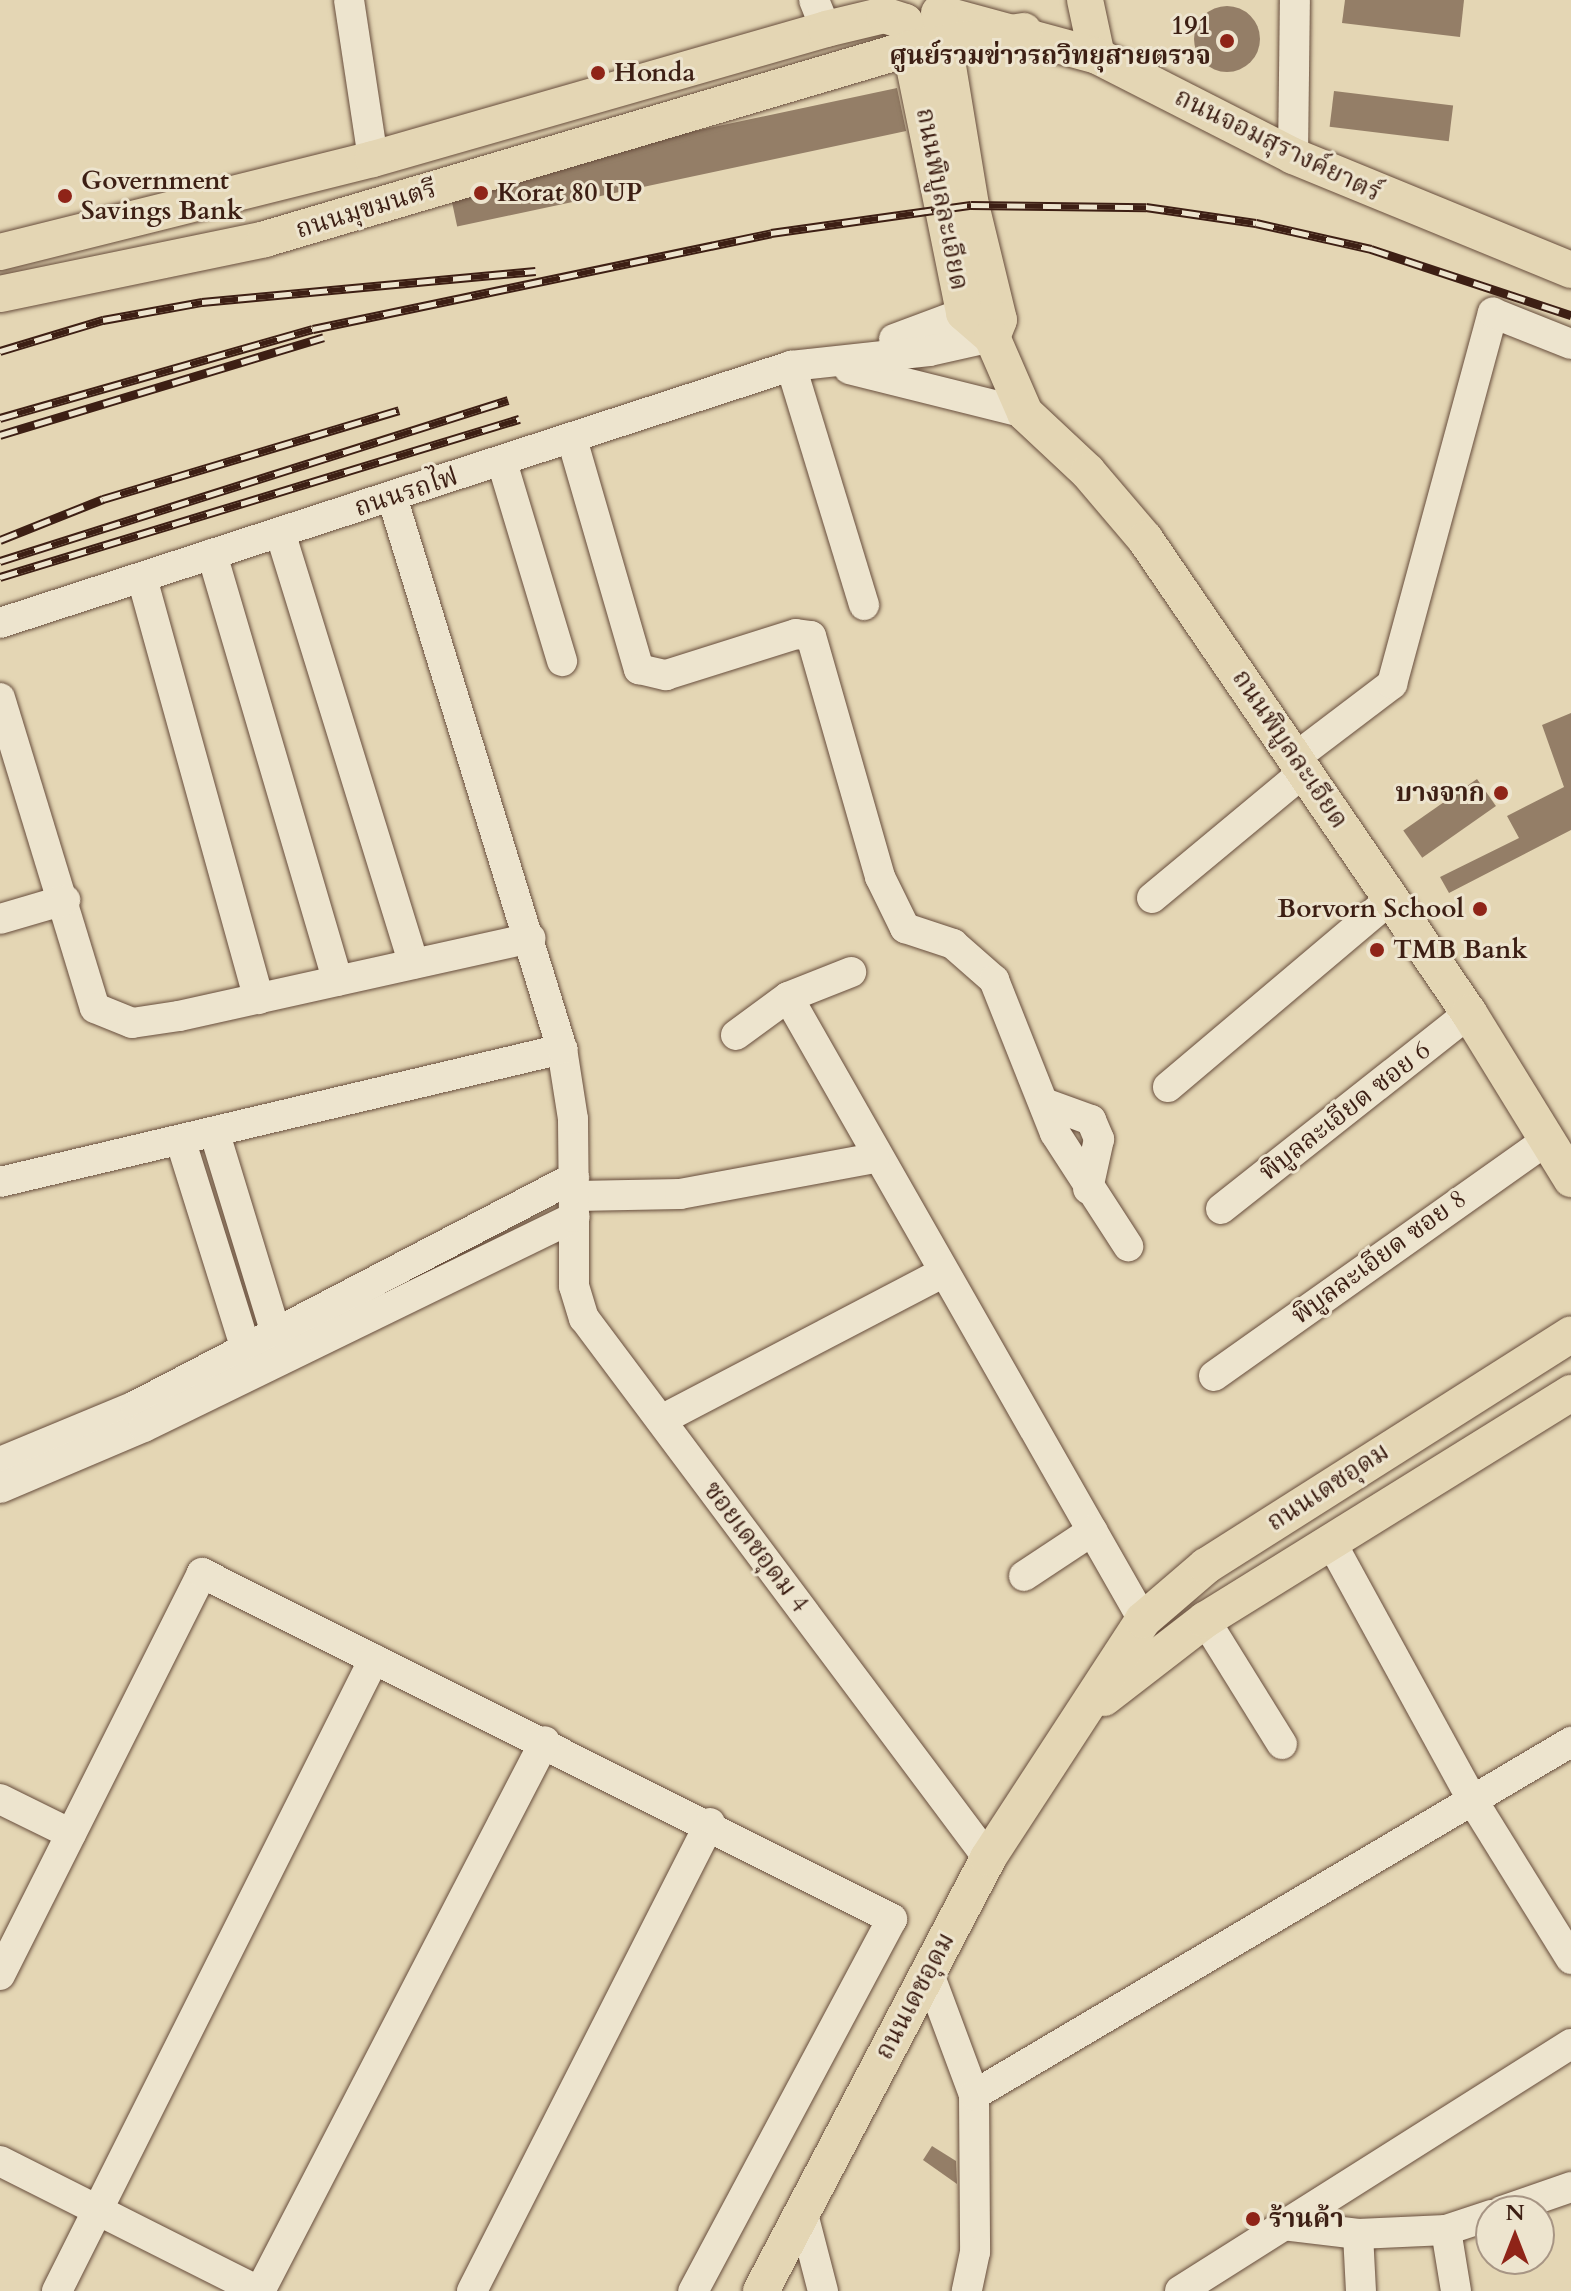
<!DOCTYPE html>
<meta charset="utf-8">
<style>
body{margin:0}
#map{position:relative;width:1571px;height:2291px;overflow:hidden;background:#e4d6b4;font-family:Cardo,"Noto Serif Thai",serif}
div>[style]{position:absolute}
[style*='--x']{left:calc(var(--x)*1px);top:calc(var(--y)*1px);width:calc(var(--w)*1px);rotate:calc(var(--a)*1deg)}
.building>*{inset:0;background:#947e67;transform-origin:0 0}
.round{border-radius:50%}
.roads{filter:drop-shadow(0 0 2px #674d3c) drop-shadow(0 0 2px #674d3c)}
.minor>*{height:30px;margin:-15px;padding:0 15px;transform-origin:15px;border-radius:15px;background:#ede4ce}
.major>*{height:36px;margin:-18px;padding:0 18px;transform-origin:18px;border-radius:18px;background:#e4d6b4}
.rail>*{height:9px;margin-top:-4.5px;transform-origin:0;background:repeating-linear-gradient(90deg,#ede4ce 0 18px,#3d1f14 0 36px);box-sizing:border-box;border-block:2px solid #3d1f14}
.dots>*{width:22px;height:22px;translate:-50% -50%;box-sizing:border-box;border:4px solid #ede4ce;border-radius:50%}
span{translate:-50% -50%;white-space:nowrap;text-align:center;line-height:1.15;-webkit-text-stroke:6px #ede4ce;paint-order:stroke}
.poi-label{font-size:26px;color:#3d1f14;font-weight:700}
.right{translate:-100% -50%;text-align:right}
.left{translate:0 -50%;text-align:left}
.street-label{font-size:26px;color:#3d1f14}
.north{position:absolute;left:1475px;top:2195px;width:80px;height:80px;box-sizing:border-box;background:#ede4ce;border:2px solid #a79584;border-radius:50%;rotate:0deg;font-size:22px;font-weight:700;line-height:32px;text-align:center;color:#3d1f14}
.north::after{content:'';display:block;margin:auto;width:28px;height:36px;background:#8f2418;clip-path:polygon(50% 0,100% 100%,50% 72%,0 100%)}
</style>
<div id="map">
<div class="building">
<i style="clip-path:polygon(1345px 0,1464px 0,1460px 37px,1342px 23px)"></i>
<i class="round" style="left:1194px;top:6px;width:66px;height:66px"></i>
<i style="left:897px;top:88px;width:44px;height:459px;rotate:78deg"></i>
<i style="left:1334px;top:91px;width:120px;height:36px;rotate:7deg"></i>
<i style="clip-path:polygon(1571px 713px,1571px 830px,1449px 893px,1440px 877px,1519px 838px,1507px 816px,1564px 787px,1542px 725px)"></i>
<i style="left:1477px;top:779px;width:33px;height:90px;rotate:55deg"></i>
<i style="clip-path:polygon(932px 2146px,956px 2161px,957px 2184px,923px 2160px)"></i>
</div>
<div class="roads">
<div class="minor">
<i style="--x:349;--y:0;--w:161;--a:81.4"></i>
<i style="--x:814;--y:0;--w:31;--a:68"></i>
<i style="--x:1293;--y:156;--w:156;--a:-89.3"></i>
<i style="--x:894;--y:339;--w:75;--a:-20.4"></i>
<i style="--x:791;--y:366;--w:250;--a:73"></i>
<i style="--x:849;--y:369;--w:181;--a:14"></i>
<i style="--x:572;--y:439;--w:240;--a:73.8"></i>
<i style="--x:639;--y:669;--w:28;--a:13"></i>
<i style="--x:666;--y:675;--w:136;--a:-17.5"></i>
<i style="--x:796;--y:634;--w:15;--a:8"></i>
<i style="--x:811;--y:636;--w:251;--a:74"></i>
<i style="--x:880;--y:877;--w:57;--a:63.9"></i>
<i style="--x:905;--y:928;--w:51;--a:18.4"></i>
<i style="--x:953;--y:944;--w:55;--a:41.3"></i>
<i style="--x:994;--y:980;--w:165;--a:68.3"></i>
<i style="--x:1055;--y:1133;--w:135;--a:57.1"></i>
<i style="--x:502;--y:462;--w:208;--a:73.2"></i>
<i style="--x:280;--y:532;--w:452;--a:72.8"></i>
<i style="--x:212;--y:554;--w:445;--a:73.6"></i>
<i style="--x:142;--y:578;--w:437;--a:74.5"></i>
<i style="--x:0;--y:623;--w:832;--a:-18"></i>
<i style="--x:791;--y:366;--w:139;--a:-6.2"></i>
<i style="--x:929;--y:351;--w:65;--a:-12.5"></i>
<i style="--x:0;--y:698;--w:324;--a:73"></i>
<i style="--x:95;--y:1008;--w:40;--a:22"></i>
<i style="--x:132;--y:1023;--w:48;--a:-8.5"></i>
<i style="--x:179;--y:1016;--w:360;--a:-12.5"></i>
<i style="--x:1296;--y:757;--w:121;--a:-37.2"></i>
<i style="--x:1392;--y:684;--w:385;--a:-74.8"></i>
<i style="--x:1493;--y:313;--w:84;--a:21.7"></i>
<i style="--x:1152;--y:898;--w:199;--a:-39.7"></i>
<i style="--x:0;--y:919;--w:68;--a:-16.3"></i>
<i style="--x:788;--y:997;--w:717;--a:60.32"></i>
<i style="--x:736;--y:1035;--w:64;--a:-36.2"></i>
<i style="--x:788;--y:997;--w:68;--a:-21.6"></i>
<i style="--x:1168;--y:1087;--w:293;--a:-40.2"></i>
<i style="--x:1047;--y:1104;--w:47;--a:20"></i>
<i style="--x:1091;--y:1120;--w:21;--a:67"></i>
<i style="--x:1099;--y:1139;--w:51;--a:102.4"></i>
<i style="--x:215;--y:1134;--w:209;--a:73"></i>
<i style="--x:181;--y:1142;--w:217;--a:72.6"></i>
<i style="--x:0;--y:1182;--w:578;--a:-13.31"></i>
<i style="--x:576;--y:1196;--w:104;--a:-1.1"></i>
<i style="--x:680;--y:1194;--w:198;--a:-10.5"></i>
<i style="--x:1221;--y:1209;--w:316;--a:-38.3"></i>
<i style="--x:574;--y:1217;--w:69;--a:90"></i>
<i style="--x:574;--y:1286;--w:34;--a:73"></i>
<i style="--x:584;--y:1318;--w:674;--a:53.2"></i>
<i style="--x:1214;--y:1376;--w:407;--a:-35.3"></i>
<i style="--x:661;--y:1420;--w:317;--a:-27.6"></i>
<i style="--x:0;--y:1462;--w:146;--a:-22.5"></i>
<i style="--x:135;--y:1406;--w:495;--a:-27.5"></i>
<i style="--x:0;--y:1488;--w:156;--a:-23"></i>
<i style="--x:144;--y:1427;--w:479;--a:-26"></i>
<i style="--x:574;--y:1217;--w:98;--a:-90.6"></i>
<i style="--x:573;--y:1119;--w:71;--a:-98.9"></i>
<i style="--x:562;--y:1049;--w:578;--a:-107.12"></i>
<i style="--x:1331;--y:1542;--w:295;--a:61.3"></i>
<i style="--x:1473;--y:1801;--w:186;--a:58.2"></i>
<i style="--x:1024;--y:1576;--w:82;--a:-33.5"></i>
<i style="--x:1205;--y:1620;--w:146;--a:58.2"></i>
<i style="--x:0;--y:1799;--w:79;--a:26.2"></i>
<i style="--x:928;--y:1971;--w:132;--a:69.6"></i>
<i style="--x:974;--y:2095;--w:157;--a:89.6"></i>
<i style="--x:975;--y:2252;--w:40;--a:102"></i>
<i style="--x:0;--y:1975;--w:450;--a:-63.3"></i>
<i style="--x:202;--y:1573;--w:772;--a:26.63"></i>
<i style="--x:892;--y:1919;--w:422;--a:118.1"></i>
<i style="--x:974;--y:2095;--w:694;--a:-30.6"></i>
<i style="--x:0;--y:2161;--w:289;--a:26.7"></i>
<i style="--x:802;--y:2210;--w:84;--a:75.5"></i>
<i style="--x:1502;--y:2211;--w:73;--a:-19.2"></i>
<i style="--x:1283;--y:2225;--w:76;--a:6.8"></i>
<i style="--x:1358;--y:2234;--w:88;--a:-2.6"></i>
<i style="--x:1446;--y:2230;--w:47;--a:-18.4"></i>
<i style="--x:1446;--y:2230;--w:62;--a:80.7"></i>
<i style="--x:1358;--y:2234;--w:57;--a:87"></i>
<i style="--x:57;--y:2291;--w:707;--a:-63.36"></i>
<i style="--x:260;--y:2291;--w:619;--a:-62.61"></i>
<i style="--x:472;--y:2291;--w:525;--a:-63.04"></i>
<i style="--x:1180;--y:2291;--w:462;--a:-32.3"></i>
</div>
<div class="major">
<i style="--x:1085;--y:0;--w:57;--a:77.9"></i>
<i style="--x:939;--y:13;--w:164;--a:15.2"></i>
<i style="--x:1097;--y:56;--w:220;--a:27"></i>
<i style="--x:1293;--y:156;--w:300;--a:22.3"></i>
<i style="--x:940;--y:18;--w:190;--a:80.6"></i>
<i style="--x:971;--y:205;--w:118;--a:76.3"></i>
<i style="--x:999;--y:320;--w:18;--a:112"></i>
<i style="--x:905;--y:22;--w:297;--a:78.5"></i>
<i style="--x:964;--y:313;--w:37;--a:41"></i>
<i style="--x:992;--y:337;--w:83;--a:66.5"></i>
<i style="--x:1025;--y:413;--w:86;--a:43.1"></i>
<i style="--x:1088;--y:472;--w:88;--a:49.6"></i>
<i style="--x:1145;--y:539;--w:574;--a:55.65"></i>
<i style="--x:1469;--y:1013;--w:195;--a:58.4"></i>
<i style="--x:0;--y:252;--w:384;--a:-14"></i>
<i style="--x:373;--y:159;--w:471;--a:-16"></i>
<i style="--x:826;--y:29;--w:60;--a:-13.6"></i>
<i style="--x:884;--y:15;--w:22;--a:18"></i>
<i style="--x:0;--y:294;--w:271;--a:-11.7"></i>
<i style="--x:265;--y:239;--w:674;--a:-16.47"></i>
<i style="--x:911;--y:48;--w:114;--a:-8.6"></i>
<i style="--x:1104;--y:1698;--w:128;--a:-37.7"></i>
<i style="--x:1205;--y:1620;--w:431;--a:-31.8"></i>
<i style="--x:761;--y:2291;--w:489;--a:-62.3"></i>
<i style="--x:988;--y:1858;--w:284;--a:-56.9"></i>
<i style="--x:1143;--y:1620;--w:83;--a:-40.6"></i>
<i style="--x:1206;--y:1566;--w:432;--a:-32.4"></i>
</div>
</div>
<div class="rail">
<i style="--x:0;--y:351;--w:108;--a:-16.8"></i>
<i style="--x:103;--y:320;--w:101;--a:-10.3"></i>
<i style="--x:202;--y:302;--w:335;--a:-5.3"></i>
<i style="--x:0;--y:418;--w:325;--a:-15.9"></i>
<i style="--x:313;--y:329;--w:468;--a:-11.8"></i>
<i style="--x:771;--y:233;--w:202;--a:-8"></i>
<i style="--x:971;--y:205;--w:175;--a:0.7"></i>
<i style="--x:1146;--y:207;--w:111;--a:8.3"></i>
<i style="--x:1256;--y:223;--w:118;--a:12.7"></i>
<i style="--x:1371;--y:249;--w:211;--a:18.3"></i>
<i style="--x:0;--y:435;--w:338;--a:-16.8"></i>
<i style="--x:0;--y:540;--w:111;--a:-21.7"></i>
<i style="--x:103;--y:499;--w:309;--a:-16.7"></i>
<i style="--x:0;--y:561;--w:533;--a:-17.58"></i>
<i style="--x:0;--y:577;--w:543;--a:-16.93"></i>
</div>
<div class="dots">
<i style="left:1227px;top:41px;background:#8f2418"></i>
<i style="left:598px;top:73px;background:#8f2418"></i>
<i style="left:481px;top:193px;background:#8f2418"></i>
<i style="left:65px;top:196px;background:#8f2418"></i>
<i style="left:1501px;top:793px;background:#8f2418"></i>
<i style="left:1480px;top:909px;background:#8f2418"></i>
<i style="left:1377px;top:950px;background:#8f2418"></i>
<i style="left:1253px;top:2219px;background:#8f2418"></i>
</div>
<div class="poi-label">
<span class="right" style="left:1211px;top:41px">191<br>ศูนย์รวมข่าวรถวิทยุสายตรวจ</span>
<span class="left" style="left:614px;top:73px">Honda</span>
<span class="left" style="left:81px;top:196px">Government<br>Savings Bank</span>
<span class="left" style="left:497px;top:193px">Korat 80 UP</span>
<span class="right" style="left:1485px;top:793px">บางจาก</span>
<span class="right" style="left:1464px;top:909px">Borvorn School</span>
<span class="left" style="left:1393px;top:950px">TMB Bank</span>
<span class="left" style="left:1269px;top:2219px">ร้านค้า</span>
</div>
<div class="street-label">
<span style="left:1278px;top:145px;rotate:26deg">ถนนจอมสุรางค์ยาตร์</span>
<span style="left:942px;top:199px;rotate:79deg">ถนนพิบูลละเอียด</span>
<span style="left:366px;top:209px;rotate:-17deg">ถนนมุขมนตรี</span>
<span style="left:406px;top:492px;rotate:-18deg">ถนนรถไฟ</span>
<span style="left:1290px;top:749px;rotate:56deg">ถนนพิบูลละเอียด</span>
<span style="left:1345px;top:1111px;rotate:-38deg">พิบูลละเอียด ซอย 6</span>
<span style="left:1379px;top:1257px;rotate:-36deg">พิบูลละเอียด ซอย 8</span>
<span style="left:1328px;top:1487px;rotate:-33deg">ถนนเดชอุดม</span>
<span style="left:756px;top:1547px;rotate:53deg">ซอยเดชอุดม 4</span>
<span style="left:915px;top:1996px;rotate:-62deg">ถนนเดชอุดม</span>
</div>
<div class="north">N</div>
</div>
